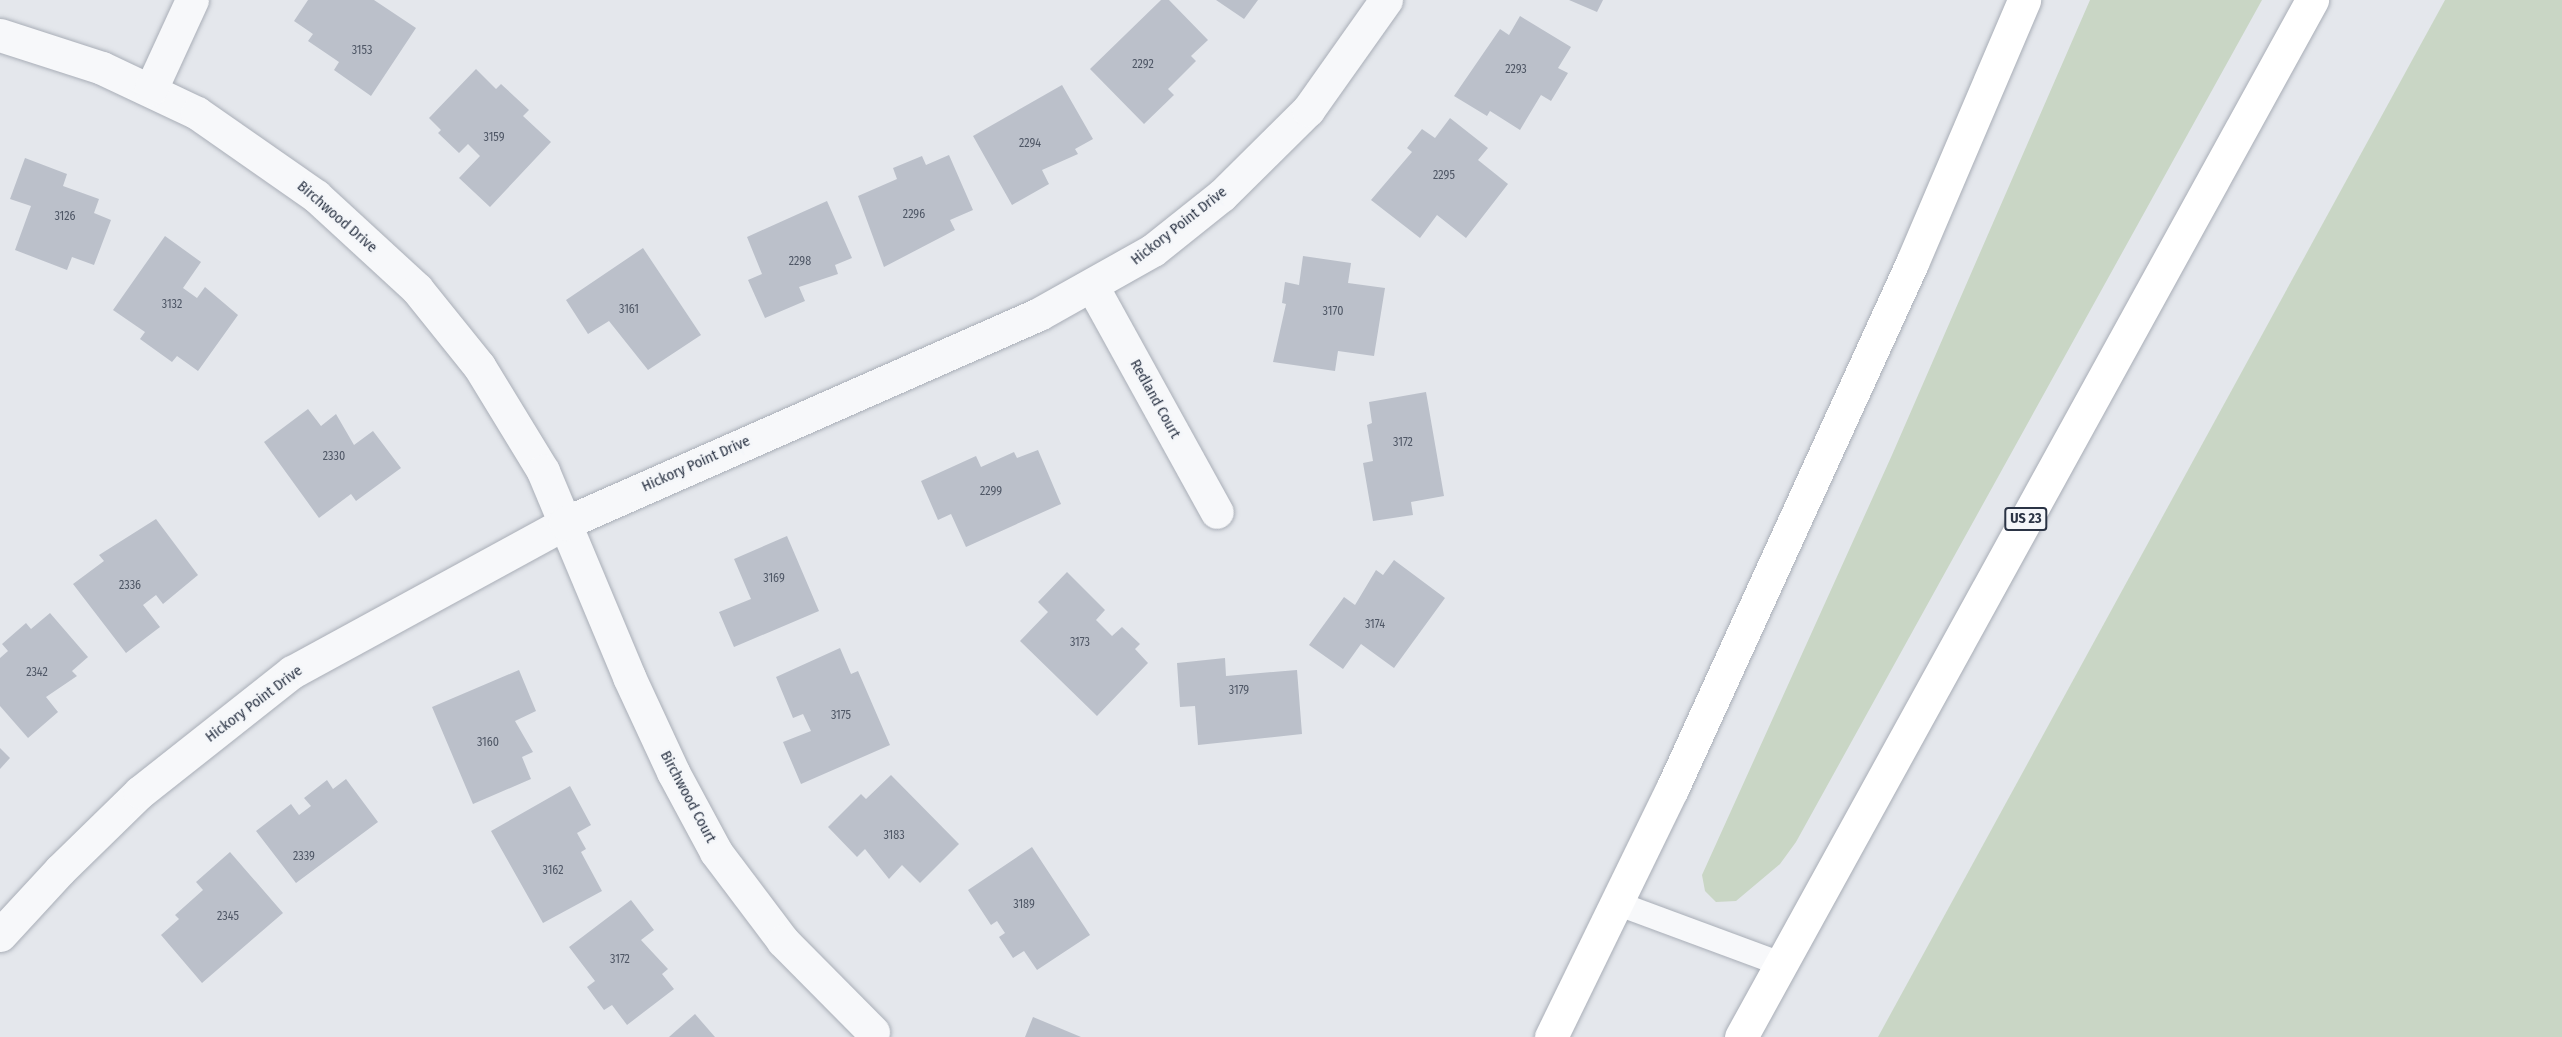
<!DOCTYPE html>
<style>
body{margin:0}
#map{position:relative;width:2562px;height:1037px;overflow:hidden;background:#e4e7ec;font-family:"Fira Sans Condensed",sans-serif}
div>[style]{position:absolute}
[style*='--x']{left:calc(var(--x)*1px);top:calc(var(--y)*1px);width:calc(var(--w)*1px);rotate:calc(var(--a)*1deg)}
.green>*{inset:0;background:#c9d6c5}
.building>*{inset:0;background:#bbc0ca}
.roads{filter:drop-shadow(0 0 2px #a9aeb7) drop-shadow(0 0 2px #a9aeb7)}
.service>*{height:24px;margin:-12px;padding:0 12px;transform-origin:12px;border-radius:12px;background:#f7f8fa}
.minor>*{height:33px;margin:-16.5px;padding:0 16.5px;transform-origin:16.5px;border-radius:16.5px;background:#f7f8fa}
.motorway>*{height:33px;margin:-16.5px;padding:0 16.5px;transform-origin:16.5px;border-radius:16.5px;background:#fff}
span{translate:-50% -50%;white-space:nowrap;text-align:center;line-height:1.15;-webkit-text-stroke:5px #f4f6f9;paint-order:stroke}
.number-label{font-size:12px;color:#4f5766}
.number-label span{-webkit-text-stroke-width:0}
.shield-label span{padding:2px 4px;background:#f4f6f9;border:2px solid;border-radius:4px;-webkit-text-stroke-width:0}
.shield-label{font-size:14px;color:#2b3445;font-weight:700}
.street-label{font-size:15px;color:#2b3445}
</style>
<div id="map">
<div class="green">
<i style="clip-path:polygon(2090px 0,2262px 0,1796px 842px,1780px 864px,1736px 901px,1716px 902px,1705px 891px,1702px 875px,1892px 455px)"></i>
<i style="clip-path:polygon(2445px 0,2562px 0,2562px 1037px,1878px 1037px)"></i>
</div>
<div class="building">
<i style="clip-path:polygon(308px 0,374px 0,416px 28px,371px 96px,334px 70px,339px 62px,308px 41px,313px 34px,294px 21px)"></i>
<i style="clip-path:polygon(1161px 0,1169px 0,1208px 40px,1191px 56px,1196px 61px,1168px 89px,1174px 95px,1144px 124px,1090px 69px)"></i>
<i style="clip-path:polygon(1216px 0,1258px 0,1244px 19px)"></i>
<i style="clip-path:polygon(1569px 0,1603px 0,1597px 12px)"></i>
<i style="clip-path:polygon(1520px 16px,1571px 47px,1558px 68px,1568px 73px,1551px 101px,1541px 95px,1520px 130px,1490px 111px,1487px 116px,1454px 96px,1500px 29px,1509px 35px)"></i>
<i style="clip-path:polygon(476px 69px,496px 89px,501px 84px,529px 110px,523px 116px,551px 142px,490px 207px,459px 178px,480px 156px,468px 144px,459px 153px,438px 133px,441px 130px,429px 118px)"></i>
<i style="clip-path:polygon(1062px 85px,1093px 139px,1075px 149px,1078px 154px,1042px 170px,1049px 184px,1012px 205px,973px 136px)"></i>
<i style="clip-path:polygon(1450px 118px,1488px 148px,1478px 160px,1508px 184px,1466px 238px,1437px 215px,1420px 238px,1371px 200px,1412px 152px,1407px 148px,1422px 129px,1435px 138px)"></i>
<i style="clip-path:polygon(949px 155px,973px 210px,950px 220px,955px 230px,884px 267px,858px 196px,897px 179px,893px 168px,922px 156px,926px 165px)"></i>
<i style="clip-path:polygon(25px 158px,67px 174px,63px 186px,99px 199px,94px 213px,111px 220px,94px 265px,72px 257px,67px 270px,15px 250px,31px 206px,10px 199px)"></i>
<i style="clip-path:polygon(827px 201px,852px 258px,835px 265px,838px 274px,799px 287px,805px 301px,765px 318px,748px 280px,762px 274px,747px 237px)"></i>
<i style="clip-path:polygon(165px 236px,201px 262px,183px 288px,197px 298px,205px 287px,238px 315px,198px 371px,177px 356px,172px 362px,140px 339px,145px 332px,113px 310px)"></i>
<i style="clip-path:polygon(643px 248px,701px 335px,648px 370px,609px 321px,588px 334px,566px 300px)"></i>
<i style="clip-path:polygon(1303px 256px,1351px 263px,1348px 283px,1385px 288px,1374px 356px,1338px 351px,1335px 371px,1273px 362px,1286px 304px,1282px 303px,1285px 282px,1299px 285px)"></i>
<i style="clip-path:polygon(1426px 392px,1444px 496px,1411px 502px,1413px 515px,1373px 521px,1363px 463px,1373px 461px,1367px 425px,1372px 423px,1369px 402px)"></i>
<i style="clip-path:polygon(308px 409px,321px 426px,336px 414px,354px 445px,373px 431px,401px 468px,356px 501px,351px 494px,319px 518px,264px 442px)"></i>
<i style="clip-path:polygon(1038px 450px,1061px 504px,966px 547px,951px 514px,938px 520px,921px 481px,976px 456px,981px 467px,1014px 452px,1017px 458px)"></i>
<i style="clip-path:polygon(156px 519px,198px 575px,163px 604px,156px 595px,143px 605px,160px 627px,126px 653px,73px 584px,104px 561px,99px 555px)"></i>
<i style="clip-path:polygon(787px 536px,819px 611px,734px 647px,719px 612px,751px 599px,734px 559px)"></i>
<i style="clip-path:polygon(1394px 560px,1445px 598px,1394px 668px,1361px 644px,1343px 669px,1309px 645px,1344px 597px,1355px 605px,1376px 570px,1383px 575px)"></i>
<i style="clip-path:polygon(1067px 572px,1105px 610px,1096px 620px,1112px 636px,1122px 627px,1140px 644px,1135px 649px,1148px 663px,1097px 716px,1020px 641px,1048px 612px,1038px 602px)"></i>
<i style="clip-path:polygon(50px 613px,88px 657px,72px 671px,77px 676px,46px 697px,58px 712px,28px 738px,0 706px,0 658px,8px 651px,2px 644px,26px 623px,31px 629px)"></i>
<i style="clip-path:polygon(840px 648px,851px 674px,858px 671px,890px 745px,801px 784px,783px 742px,811px 731px,803px 714px,793px 718px,776px 677px)"></i>
<i style="clip-path:polygon(1225px 658px,1226px 676px,1297px 670px,1302px 734px,1198px 745px,1195px 706px,1180px 707px,1177px 663px)"></i>
<i style="clip-path:polygon(519px 670px,536px 711px,515px 721px,533px 752px,522px 757px,531px 779px,473px 804px,432px 707px)"></i>
<i style="clip-path:polygon(0 748px,10px 758px,0 769px)"></i>
<i style="clip-path:polygon(891px 775px,959px 844px,920px 883px,902px 865px,889px 879px,865px 849px,857px 857px,828px 827px,861px 794px,866px 799px)"></i>
<i style="clip-path:polygon(346px 779px,378px 822px,296px 883px,256px 831px,291px 804px,299px 815px,311px 806px,304px 798px,327px 780px,333px 789px)"></i>
<i style="clip-path:polygon(570px 786px,591px 825px,577px 833px,586px 849px,581px 852px,602px 891px,543px 923px,491px 831px)"></i>
<i style="clip-path:polygon(1032px 847px,1090px 935px,1037px 970px,1024px 951px,1013px 958px,999px 937px,1005px 933px,997px 921px,991px 925px,968px 890px)"></i>
<i style="clip-path:polygon(230px 852px,283px 913px,202px 983px,161px 935px,179px 919px,175px 915px,203px 890px,196px 882px)"></i>
<i style="clip-path:polygon(631px 900px,654px 930px,641px 940px,668px 969px,662px 974px,674px 989px,627px 1025px,612px 1005px,604px 1010px,587px 987px,595px 981px,569px 947px)"></i>
<i style="clip-path:polygon(695px 1014px,715px 1037px,669px 1037px)"></i>
<i style="clip-path:polygon(1033px 1017px,1081px 1037px,1025px 1037px)"></i>
</div>
<div class="roads">
<div class="service">
<i style="--x:1616;--y:903;--w:176;--a:20.3"></i>
</div>
<div class="minor">
<i style="--x:0;--y:35;--w:107;--a:17.9"></i>
<i style="--x:102;--y:68;--w:105;--a:25.3"></i>
<i style="--x:197;--y:113;--w:145;--a:34.9"></i>
<i style="--x:316;--y:196;--w:137;--a:42.6"></i>
<i style="--x:417;--y:289;--w:99;--a:51.2"></i>
<i style="--x:479;--y:366;--w:123;--a:58.6"></i>
<i style="--x:543;--y:471;--w:223;--a:67.3"></i>
<i style="--x:629;--y:677;--w:105;--a:65.1"></i>
<i style="--x:673;--y:772;--w:91;--a:61.7"></i>
<i style="--x:716;--y:852;--w:111;--a:53"></i>
<i style="--x:783;--y:941;--w:128;--a:45.3"></i>
<i style="--x:151;--y:89;--w:98;--a:-65.3"></i>
<i style="--x:1092;--y:286;--w:258;--a:61.1"></i>
<i style="--x:0;--y:935;--w:88;--a:-47.3"></i>
<i style="--x:60;--y:870;--w:112;--a:-44.3"></i>
<i style="--x:140;--y:792;--w:194;--a:-38.3"></i>
<i style="--x:292;--y:672;--w:311;--a:-28.6"></i>
<i style="--x:565;--y:523;--w:518;--a:-23.79"></i>
<i style="--x:1039;--y:314;--w:131;--a:-29.3"></i>
<i style="--x:1153;--y:250;--w:88;--a:-38.6"></i>
<i style="--x:1222;--y:195;--w:121;--a:-44.7"></i>
<i style="--x:1308;--y:110;--w:135;--a:-54.7"></i>
</div>
<div class="motorway">
<i style="--x:1551;--y:1037;--w:276;--a:-64"></i>
<i style="--x:1672;--y:789;--w:578;--a:-65.47"></i>
<i style="--x:1912;--y:263;--w:286;--a:-66.9"></i>
<i style="--x:1741;--y:1037;--w:1184;--a:-61.16"></i>
</div>
</div>
<div class="number-label">
<span style="left:362px;top:51px">3153</span>
<span style="left:1143px;top:65px">2292</span>
<span style="left:1516px;top:70px">2293</span>
<span style="left:494px;top:138px">3159</span>
<span style="left:1030px;top:144px">2294</span>
<span style="left:1444px;top:176px">2295</span>
<span style="left:914px;top:215px">2296</span>
<span style="left:65px;top:217px">3126</span>
<span style="left:800px;top:262px">2298</span>
<span style="left:172px;top:305px">3132</span>
<span style="left:629px;top:310px">3161</span>
<span style="left:1333px;top:312px">3170</span>
<span style="left:1403px;top:443px">3172</span>
<span style="left:334px;top:457px">2330</span>
<span style="left:991px;top:492px">2299</span>
<span style="left:774px;top:579px">3169</span>
<span style="left:130px;top:586px">2336</span>
<span style="left:1375px;top:625px">3174</span>
<span style="left:1080px;top:643px">3173</span>
<span style="left:37px;top:673px">2342</span>
<span style="left:1239px;top:691px">3179</span>
<span style="left:841px;top:716px">3175</span>
<span style="left:488px;top:743px">3160</span>
<span style="left:894px;top:836px">3183</span>
<span style="left:304px;top:857px">2339</span>
<span style="left:553px;top:871px">3162</span>
<span style="left:1024px;top:905px">3189</span>
<span style="left:228px;top:917px">2345</span>
<span style="left:620px;top:960px">3172</span>
</div>
<div class="shield-label">
<span style="left:2026px;top:519px">US 23</span>
</div>
<div class="street-label">
<span style="left:337px;top:217px;rotate:41deg">Birchwood Drive</span>
<span style="left:1179px;top:226px;rotate:-38deg">Hickory Point Drive</span>
<span style="left:1155px;top:399px;rotate:61deg">Redland Court</span>
<span style="left:696px;top:464px;rotate:-24deg">Hickory Point Drive</span>
<span style="left:254px;top:704px;rotate:-37deg">Hickory Point Drive</span>
<span style="left:688px;top:797px;rotate:62deg">Birchwood Court</span>
</div>
</div>
